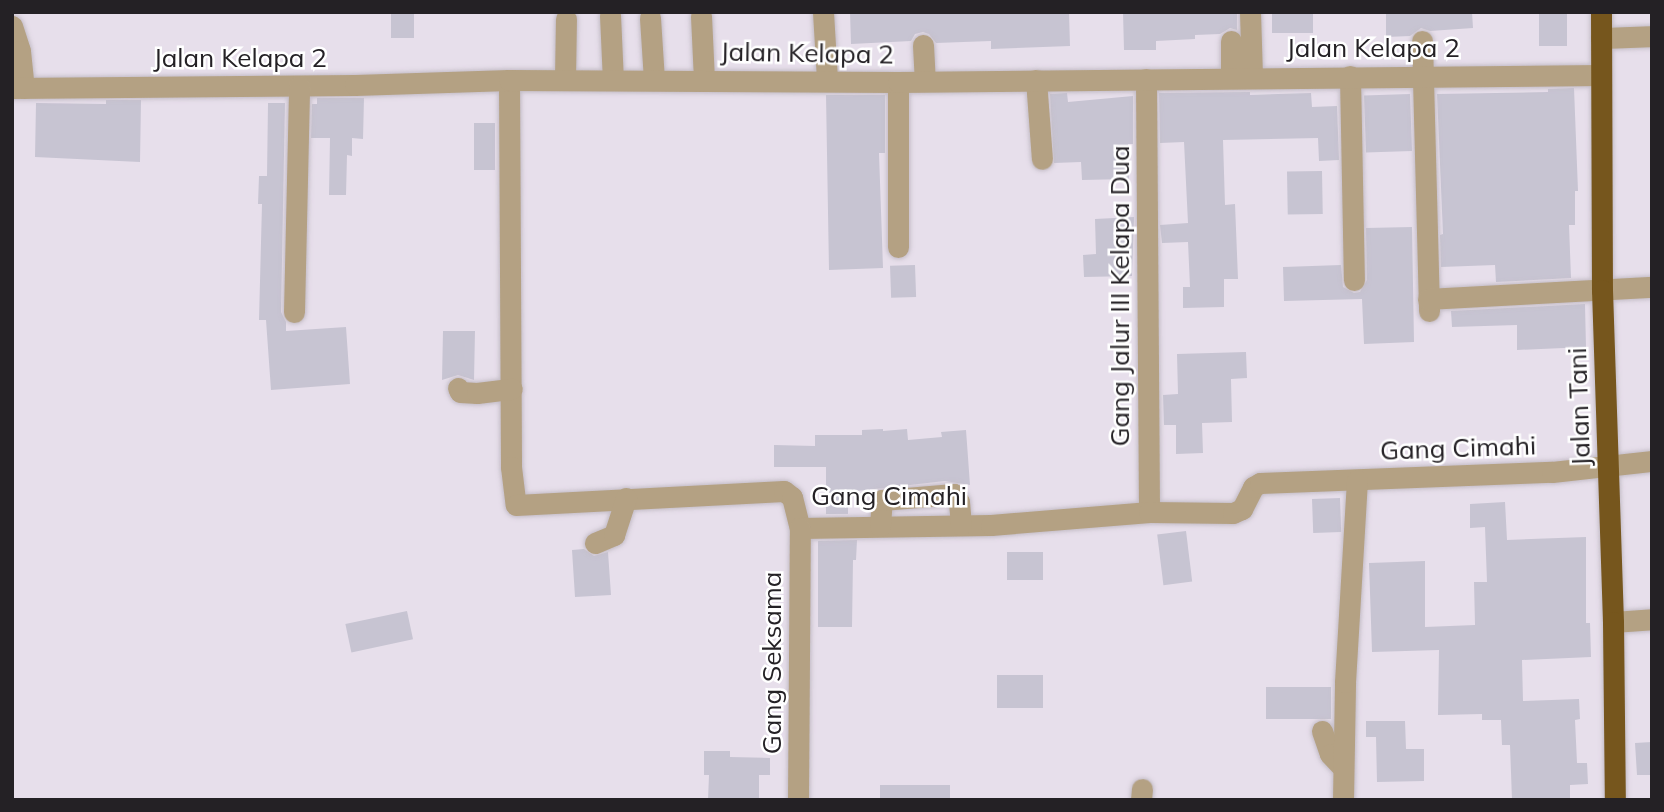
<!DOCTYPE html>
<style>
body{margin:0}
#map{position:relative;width:1664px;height:812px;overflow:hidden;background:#e7dfeb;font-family:Mulish,sans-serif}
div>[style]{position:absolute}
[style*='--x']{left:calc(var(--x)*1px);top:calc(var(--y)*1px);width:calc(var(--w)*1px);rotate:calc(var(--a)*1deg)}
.building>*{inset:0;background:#c7c4d2;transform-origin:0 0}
.roads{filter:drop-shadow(0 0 2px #c4bdc7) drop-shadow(0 0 2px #c4bdc7)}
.minor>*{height:21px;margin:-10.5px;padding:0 10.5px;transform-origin:10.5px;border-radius:10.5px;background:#b4a183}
.highway>*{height:21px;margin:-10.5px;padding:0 10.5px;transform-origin:10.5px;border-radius:10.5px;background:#76561d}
span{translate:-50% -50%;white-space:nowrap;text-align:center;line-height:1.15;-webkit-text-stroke:5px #fff;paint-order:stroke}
.street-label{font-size:26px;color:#242125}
.frame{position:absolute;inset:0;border:14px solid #242125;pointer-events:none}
</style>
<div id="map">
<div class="building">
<i style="left:391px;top:12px;width:23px;height:26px"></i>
<i style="clip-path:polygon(850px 12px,1069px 12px,1070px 46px,991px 49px,991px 41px,936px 43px,929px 34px,923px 32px,915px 34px,911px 41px,851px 44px)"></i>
<i style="clip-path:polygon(1123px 12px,1237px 12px,1237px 30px,1230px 28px,1220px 34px,1195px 35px,1195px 39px,1156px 41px,1156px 50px,1124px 50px)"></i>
<i style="left:1272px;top:12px;width:41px;height:21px"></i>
<i style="clip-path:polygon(1386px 12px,1472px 12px,1473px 28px,1430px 31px,1421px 28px,1410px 36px,1386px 37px)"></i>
<i style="left:1539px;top:12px;width:28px;height:34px"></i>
<i style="clip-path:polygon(1574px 88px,1578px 191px,1575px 191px,1575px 225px,1569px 225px,1571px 278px,1496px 282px,1495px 265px,1441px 267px,1440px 235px,1443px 234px,1437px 94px,1548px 92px,1548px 89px)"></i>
<i style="clip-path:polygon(1250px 92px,1250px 95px,1311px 93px,1312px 107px,1337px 106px,1339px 160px,1319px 161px,1318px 138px,1223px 140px,1225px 205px,1235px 204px,1238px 279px,1224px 279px,1224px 307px,1183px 308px,1183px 287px,1190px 287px,1188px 242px,1162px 243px,1160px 225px,1188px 223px,1184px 142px,1160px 143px,1159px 93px)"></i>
<i style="clip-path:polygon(1067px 93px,1068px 102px,1133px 96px,1133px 144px,1128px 144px,1129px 179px,1082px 180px,1081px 162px,1054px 163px,1050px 94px)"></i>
<i style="left:1410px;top:94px;width:57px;height:46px;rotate:88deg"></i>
<i style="clip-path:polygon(826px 95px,885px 95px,885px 153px,879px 153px,883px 268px,829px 270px)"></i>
<i style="clip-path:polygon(317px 98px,364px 98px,363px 139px,352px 138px,352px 156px,347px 155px,346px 195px,329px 195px,330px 138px,311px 138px,312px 104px,317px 104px)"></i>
<i style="clip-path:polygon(106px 100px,141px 100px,140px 162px,35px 157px,36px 103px,106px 104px)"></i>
<i style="clip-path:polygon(268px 103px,285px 103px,281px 312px,286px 322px,286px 331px,346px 327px,350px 384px,271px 390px,266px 320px,259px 320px,262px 204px,258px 204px,259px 176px,267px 176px)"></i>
<i style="left:474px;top:123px;width:21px;height:47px"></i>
<i style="left:1322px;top:171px;width:43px;height:35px;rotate:89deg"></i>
<i style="clip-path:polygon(1134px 217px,1132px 276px,1084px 277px,1083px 255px,1096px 254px,1095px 219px)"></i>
<i style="clip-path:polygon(1412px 227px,1414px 342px,1364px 344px,1362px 299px,1284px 301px,1283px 267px,1341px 265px,1343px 287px,1354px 293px,1360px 292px,1367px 280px,1366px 228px)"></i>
<i style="left:915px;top:265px;width:32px;height:25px;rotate:88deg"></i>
<i style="clip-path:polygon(1585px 304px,1586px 347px,1517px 350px,1517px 325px,1452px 327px,1451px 311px)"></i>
<i style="clip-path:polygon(443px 331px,475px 331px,474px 380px,458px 375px,442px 380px)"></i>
<i style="clip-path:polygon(1246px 352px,1247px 378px,1231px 379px,1232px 422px,1202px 423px,1203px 453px,1176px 454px,1176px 425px,1164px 425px,1163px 395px,1178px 394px,1177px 354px)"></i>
<i style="clip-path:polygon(883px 429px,883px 431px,907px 429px,908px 440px,942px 437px,941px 432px,966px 430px,970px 485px,945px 481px,848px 492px,848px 514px,826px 514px,826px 467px,774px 467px,774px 445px,815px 446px,815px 435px,862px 435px,862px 430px)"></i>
<i style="left:1340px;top:498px;width:34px;height:28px;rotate:88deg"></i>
<i style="clip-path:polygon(1505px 502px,1507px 540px,1586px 537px,1586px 623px,1590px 623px,1591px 657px,1522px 660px,1523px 701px,1579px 699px,1580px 719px,1575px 720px,1577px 763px,1587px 763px,1588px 784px,1570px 785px,1570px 800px,1512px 800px,1510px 745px,1502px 745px,1501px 720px,1482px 720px,1482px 714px,1438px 715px,1439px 650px,1372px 652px,1369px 563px,1425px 561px,1425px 627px,1475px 625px,1474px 582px,1487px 582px,1485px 527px,1470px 528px,1470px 504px)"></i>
<i style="left:1186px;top:531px;width:51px;height:29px;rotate:83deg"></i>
<i style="clip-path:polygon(857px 540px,856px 560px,853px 560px,852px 627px,818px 627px,818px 541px)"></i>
<i style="clip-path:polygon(584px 549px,594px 556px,608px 552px,611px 595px,575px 597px,572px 550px)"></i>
<i style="left:1007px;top:552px;width:36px;height:28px"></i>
<i style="left:407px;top:611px;width:29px;height:63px;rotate:78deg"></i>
<i style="left:997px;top:675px;width:46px;height:33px"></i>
<i style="left:1331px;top:687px;width:32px;height:65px;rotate:90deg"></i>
<i style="clip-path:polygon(1366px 721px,1405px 721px,1406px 749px,1424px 749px,1424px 781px,1377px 782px,1376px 737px,1366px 737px)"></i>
<i style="clip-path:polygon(1652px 742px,1652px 775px,1637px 775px,1635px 743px)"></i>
<i style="clip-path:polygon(704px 751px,730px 751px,730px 757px,770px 758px,770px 775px,759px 775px,759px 800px,708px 800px,709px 775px,704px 775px)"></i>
<i style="left:880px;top:785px;width:70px;height:15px"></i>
</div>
<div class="roads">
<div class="minor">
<i style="--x:823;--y:12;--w:67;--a:86.6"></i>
<i style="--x:1250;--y:12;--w:65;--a:88.2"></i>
<i style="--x:610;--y:15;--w:65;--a:87.4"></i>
<i style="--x:701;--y:16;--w:64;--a:87.3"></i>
<i style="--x:650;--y:18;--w:62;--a:86.3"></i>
<i style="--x:12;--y:26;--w:26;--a:72"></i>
<i style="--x:20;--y:51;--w:37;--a:84"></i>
<i style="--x:1601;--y:38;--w:51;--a:-2.2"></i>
<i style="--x:1422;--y:41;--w:270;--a:88.5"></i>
<i style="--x:923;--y:45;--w:36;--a:87"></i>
<i style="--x:1350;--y:76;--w:204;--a:88.9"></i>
<i style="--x:1231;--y:78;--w:37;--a:-90"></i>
<i style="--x:1146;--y:79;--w:433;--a:89.6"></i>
<i style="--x:509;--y:80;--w:387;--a:89.7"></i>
<i style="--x:511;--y:467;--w:38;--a:83"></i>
<i style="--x:516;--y:505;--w:268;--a:-3"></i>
<i style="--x:784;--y:491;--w:10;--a:37"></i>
<i style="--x:792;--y:497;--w:32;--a:76"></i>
<i style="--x:800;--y:528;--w:191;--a:-0.9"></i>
<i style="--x:991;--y:525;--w:159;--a:-4.7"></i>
<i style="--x:1149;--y:512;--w:84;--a:0.7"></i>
<i style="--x:1233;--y:513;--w:10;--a:-24"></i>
<i style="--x:1242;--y:509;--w:25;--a:-63"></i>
<i style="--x:1253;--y:487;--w:8;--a:-30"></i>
<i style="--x:1260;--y:483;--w:292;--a:-2.2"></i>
<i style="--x:1552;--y:472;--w:101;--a:-6.3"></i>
<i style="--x:565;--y:80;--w:61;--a:-89.1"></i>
<i style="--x:1036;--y:80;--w:79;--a:85.7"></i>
<i style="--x:898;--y:82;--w:165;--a:90"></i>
<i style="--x:12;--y:88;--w:343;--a:-0.5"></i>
<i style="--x:355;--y:85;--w:154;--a:-1.9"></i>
<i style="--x:509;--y:80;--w:389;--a:0.3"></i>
<i style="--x:898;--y:82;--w:703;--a:-0.57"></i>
<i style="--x:1428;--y:299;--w:224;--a:-3.1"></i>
<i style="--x:294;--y:312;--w:226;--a:-88.7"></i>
<i style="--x:458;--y:388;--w:4;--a:63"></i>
<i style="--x:460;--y:392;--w:17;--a:3"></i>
<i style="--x:477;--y:393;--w:35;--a:-7"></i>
<i style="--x:880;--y:526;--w:26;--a:-86"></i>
<i style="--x:882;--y:500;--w:72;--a:-4.8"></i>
<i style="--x:954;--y:494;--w:9;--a:58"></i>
<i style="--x:959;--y:502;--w:23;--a:85"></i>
<i style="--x:595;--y:543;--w:21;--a:-23"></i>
<i style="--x:614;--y:535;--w:39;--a:-72"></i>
<i style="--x:1613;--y:622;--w:39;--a:-4"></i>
<i style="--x:1322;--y:731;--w:24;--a:71"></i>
<i style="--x:1330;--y:754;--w:19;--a:47"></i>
<i style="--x:798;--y:800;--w:272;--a:-89.6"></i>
<i style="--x:1141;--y:800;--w:11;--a:-85"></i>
<i style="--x:1343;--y:800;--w:118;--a:-89"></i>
<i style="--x:1345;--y:682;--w:202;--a:-86.6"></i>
</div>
<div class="highway">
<i style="--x:1601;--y:12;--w:278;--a:89.8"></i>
<i style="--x:1602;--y:290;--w:332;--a:88.1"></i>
<i style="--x:1613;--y:622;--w:178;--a:89.4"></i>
</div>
</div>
<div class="street-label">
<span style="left:1373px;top:48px">Jalan Kelapa 2</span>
<span style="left:807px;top:53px;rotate:1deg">Jalan Kelapa 2</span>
<span style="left:240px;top:58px">Jalan Kelapa 2</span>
<span style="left:1120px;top:296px;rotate:-90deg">Gang Jalur III Kelapa Dua</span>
<span style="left:1579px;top:407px;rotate:-92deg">Jalan Tani</span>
<span style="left:1458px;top:448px;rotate:-2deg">Gang Cimahi</span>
<span style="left:889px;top:496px">Gang Cimahi</span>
<span style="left:772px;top:663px;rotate:-90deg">Gang Seksama</span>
</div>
<div class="frame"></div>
</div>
